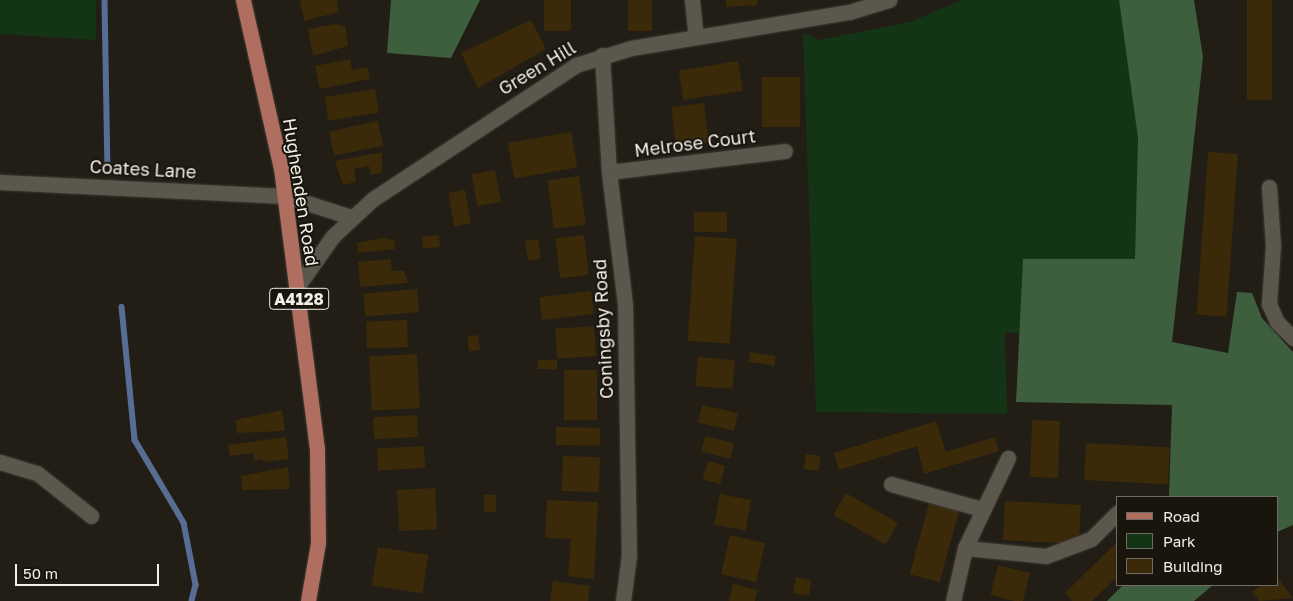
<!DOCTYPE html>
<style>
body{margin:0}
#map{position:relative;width:1293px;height:601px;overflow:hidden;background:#221e15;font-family:"Golos Text",sans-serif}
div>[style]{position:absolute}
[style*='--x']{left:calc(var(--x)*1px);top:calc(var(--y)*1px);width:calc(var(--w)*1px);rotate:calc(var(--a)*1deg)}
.green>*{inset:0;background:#143416}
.forest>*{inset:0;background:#3e5f3e}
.stream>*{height:5.5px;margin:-2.75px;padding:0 2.75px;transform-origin:2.75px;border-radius:2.75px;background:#586d93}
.building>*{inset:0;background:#3a2a09;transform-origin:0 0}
.roads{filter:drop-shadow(0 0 1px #3f3b36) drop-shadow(0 0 1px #3f3b36)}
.minor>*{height:15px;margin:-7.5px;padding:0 7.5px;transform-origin:7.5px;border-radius:7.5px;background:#5c574d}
.major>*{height:15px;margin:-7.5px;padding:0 7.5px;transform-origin:7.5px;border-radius:7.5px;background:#b06e61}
span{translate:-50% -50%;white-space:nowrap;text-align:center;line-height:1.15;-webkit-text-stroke:4px #19150d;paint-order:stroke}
.shield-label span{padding:1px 4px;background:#19150d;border:1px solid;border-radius:4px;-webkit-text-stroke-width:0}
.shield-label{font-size:16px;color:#f2efe9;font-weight:700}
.street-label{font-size:18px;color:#f2efe9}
.legend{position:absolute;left:1116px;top:496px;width:162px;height:90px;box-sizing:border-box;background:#19150d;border:1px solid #706c65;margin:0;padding:6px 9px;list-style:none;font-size:15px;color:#f2efe9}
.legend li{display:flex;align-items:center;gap:10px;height:25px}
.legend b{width:25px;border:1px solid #706c65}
.scale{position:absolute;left:15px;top:564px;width:144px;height:22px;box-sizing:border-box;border:2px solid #f2efe9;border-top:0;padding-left:6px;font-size:15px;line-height:18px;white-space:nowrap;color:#f2efe9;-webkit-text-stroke:4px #19150d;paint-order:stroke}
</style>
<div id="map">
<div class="green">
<i style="clip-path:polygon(0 0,96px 0,96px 40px,0 34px)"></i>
<i style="clip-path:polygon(962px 0,1160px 0,1164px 346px,1005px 332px,1007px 414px,816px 412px,803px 32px,819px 40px,910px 22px)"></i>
</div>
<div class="forest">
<i style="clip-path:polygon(391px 0,480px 0,451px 58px,387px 53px)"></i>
<i style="clip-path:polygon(1119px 0,1194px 0,1203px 57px,1172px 342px,1228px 353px,1237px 292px,1252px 293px,1262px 318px,1293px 352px,1293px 525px,1277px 532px,1277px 497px,1169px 497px,1172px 405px,1016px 402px,1023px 259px,1135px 259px,1138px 138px)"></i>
<i style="clip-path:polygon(1123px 585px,1213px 585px,1194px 601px,1107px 601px)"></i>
</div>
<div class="stream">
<i style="--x:105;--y:0;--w:164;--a:89"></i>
<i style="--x:122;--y:307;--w:134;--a:84.4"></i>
<i style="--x:135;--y:440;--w:96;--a:59.4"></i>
<i style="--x:184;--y:523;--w:63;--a:79"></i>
<i style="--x:196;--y:585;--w:16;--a:104"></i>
</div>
<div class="building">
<i style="clip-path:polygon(300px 0,337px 0,339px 12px,304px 21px)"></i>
<i style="left:544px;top:0;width:27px;height:31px"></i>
<i style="left:628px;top:0;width:24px;height:31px"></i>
<i style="clip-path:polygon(726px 0,757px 0,757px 5px,726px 7px)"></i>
<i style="left:1247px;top:0;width:25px;height:100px"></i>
<i style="clip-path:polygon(531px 20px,546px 49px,478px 88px,461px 53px)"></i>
<i style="clip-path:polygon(335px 24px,345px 26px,348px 46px,313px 56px,308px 29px)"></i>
<i style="clip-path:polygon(350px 59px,352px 70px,367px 67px,370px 79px,320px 89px,315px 66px)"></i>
<i style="left:738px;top:61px;width:30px;height:60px;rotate:81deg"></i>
<i style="left:762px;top:77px;width:38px;height:50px"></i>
<i style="left:375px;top:89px;width:24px;height:51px;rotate:81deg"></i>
<i style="left:704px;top:103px;width:40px;height:33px;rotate:83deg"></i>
<i style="left:378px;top:121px;width:25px;height:50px;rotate:78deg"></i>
<i style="left:571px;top:132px;width:36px;height:64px;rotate:80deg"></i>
<i style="clip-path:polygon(382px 152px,382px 173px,371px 175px,369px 166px,354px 169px,356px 182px,343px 185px,335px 161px)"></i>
<i style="left:1208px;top:152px;width:30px;height:163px;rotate:4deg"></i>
<i style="left:495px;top:170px;width:32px;height:24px;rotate:79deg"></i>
<i style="left:579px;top:176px;width:49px;height:32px;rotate:82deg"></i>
<i style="left:465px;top:190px;width:34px;height:17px;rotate:80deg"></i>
<i style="left:727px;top:212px;width:20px;height:33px;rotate:90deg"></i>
<i style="left:439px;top:235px;width:12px;height:17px;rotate:85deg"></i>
<i style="left:584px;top:235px;width:40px;height:29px;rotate:83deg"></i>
<i style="left:695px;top:236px;width:42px;height:105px;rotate:4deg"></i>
<i style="clip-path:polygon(383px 238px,394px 240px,395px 249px,358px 253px,357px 243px)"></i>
<i style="left:538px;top:239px;width:20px;height:13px;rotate:81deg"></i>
<i style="clip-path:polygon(391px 259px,392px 271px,404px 271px,408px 283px,360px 287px,358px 262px)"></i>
<i style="left:417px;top:289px;width:23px;height:54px;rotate:85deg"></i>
<i style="left:591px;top:291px;width:23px;height:52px;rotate:83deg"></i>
<i style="left:407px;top:320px;width:27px;height:41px;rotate:88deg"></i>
<i style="left:594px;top:326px;width:30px;height:39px;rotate:86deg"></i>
<i style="left:478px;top:335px;width:15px;height:11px;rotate:82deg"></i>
<i style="left:750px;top:352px;width:26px;height:10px;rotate:9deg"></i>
<i style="left:417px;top:354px;width:54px;height:48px;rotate:87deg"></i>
<i style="left:698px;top:357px;width:37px;height:29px;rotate:5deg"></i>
<i style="left:557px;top:360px;width:9px;height:19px;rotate:90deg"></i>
<i style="left:564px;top:370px;width:33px;height:50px"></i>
<i style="left:702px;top:405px;width:37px;height:18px;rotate:13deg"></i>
<i style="clip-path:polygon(282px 410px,285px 431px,237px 433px,235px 420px)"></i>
<i style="left:417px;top:415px;width:22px;height:44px;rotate:87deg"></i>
<i style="left:1032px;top:420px;width:28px;height:57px;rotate:2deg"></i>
<i style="clip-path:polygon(936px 421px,946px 452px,995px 437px,999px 451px,924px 474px,917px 446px,839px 470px,834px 453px)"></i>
<i style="left:556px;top:427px;width:44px;height:18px;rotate:1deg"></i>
<i style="left:705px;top:436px;width:30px;height:16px;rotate:14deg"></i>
<i style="clip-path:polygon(286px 437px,289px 459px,263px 462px,263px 459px,254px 460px,253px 453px,230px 456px,228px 445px)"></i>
<i style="left:1086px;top:443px;width:84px;height:37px;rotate:3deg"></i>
<i style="left:424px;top:446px;width:22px;height:47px;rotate:87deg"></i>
<i style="left:806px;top:454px;width:15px;height:15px;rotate:8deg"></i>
<i style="left:563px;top:456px;width:37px;height:35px;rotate:2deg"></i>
<i style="left:708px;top:461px;width:18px;height:19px;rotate:16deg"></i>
<i style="clip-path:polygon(288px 467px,290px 489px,242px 490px,241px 476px)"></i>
<i style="left:435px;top:488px;width:41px;height:38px;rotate:87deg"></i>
<i style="left:846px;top:493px;width:60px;height:25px;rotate:30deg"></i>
<i style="left:720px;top:494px;width:32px;height:31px;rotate:11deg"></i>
<i style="left:484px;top:495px;width:12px;height:17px"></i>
<i style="left:930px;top:499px;width:31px;height:78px;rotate:15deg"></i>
<i style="clip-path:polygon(547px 500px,598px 502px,594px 579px,568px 576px,571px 539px,545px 538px)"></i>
<i style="left:1005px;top:501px;width:76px;height:39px;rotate:3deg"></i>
<i style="left:730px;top:535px;width:36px;height:40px;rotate:13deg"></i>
<i style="clip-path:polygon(1117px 542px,1117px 577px,1092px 601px,1072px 601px,1065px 593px)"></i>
<i style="left:378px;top:547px;width:51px;height:39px;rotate:9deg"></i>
<i style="left:998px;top:565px;width:33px;height:31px;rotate:14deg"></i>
<i style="left:796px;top:577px;width:16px;height:16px;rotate:11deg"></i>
<i style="clip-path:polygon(1277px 577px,1293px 598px,1259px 601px,1252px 592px,1261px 585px,1277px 585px)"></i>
<i style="clip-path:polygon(553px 581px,590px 586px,588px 601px,550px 601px)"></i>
<i style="clip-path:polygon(733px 584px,758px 590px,755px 601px,729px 601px)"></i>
</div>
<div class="roads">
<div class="minor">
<i style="--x:692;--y:0;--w:36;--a:84"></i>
<i style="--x:602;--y:55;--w:117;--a:86.6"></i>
<i style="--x:609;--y:172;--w:134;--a:83.1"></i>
<i style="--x:625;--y:305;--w:250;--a:89.1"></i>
<i style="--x:629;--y:555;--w:46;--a:97.4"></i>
<i style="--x:609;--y:172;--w:177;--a:-6.8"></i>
<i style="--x:0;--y:182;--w:285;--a:2.8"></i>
<i style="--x:285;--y:196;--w:69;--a:17.7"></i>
<i style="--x:1269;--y:187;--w:58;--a:86.1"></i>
<i style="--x:1273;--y:245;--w:59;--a:93.9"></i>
<i style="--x:1269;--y:304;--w:20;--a:66"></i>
<i style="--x:1277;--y:322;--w:23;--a:45"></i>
<i style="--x:297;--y:287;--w:62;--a:-54.8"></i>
<i style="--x:333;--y:236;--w:54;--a:-42.8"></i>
<i style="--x:373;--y:199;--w:243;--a:-33.4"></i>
<i style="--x:576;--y:65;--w:58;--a:-17.2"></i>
<i style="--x:631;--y:48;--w:221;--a:-9.4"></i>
<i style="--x:849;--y:12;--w:42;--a:-16.7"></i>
<i style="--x:0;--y:462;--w:39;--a:17"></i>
<i style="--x:37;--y:473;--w:69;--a:38.5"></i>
<i style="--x:891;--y:484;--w:94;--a:15.4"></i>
<i style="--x:965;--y:548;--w:81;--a:5.6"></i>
<i style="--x:1046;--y:556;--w:48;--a:-20.7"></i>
<i style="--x:1091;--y:539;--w:37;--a:-45"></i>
<i style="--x:953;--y:601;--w:54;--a:-77.2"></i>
<i style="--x:965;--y:548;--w:100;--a:-64.5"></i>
</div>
<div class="major">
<i style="--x:243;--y:0;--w:172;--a:77.3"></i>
<i style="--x:281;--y:168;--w:283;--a:82.7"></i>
<i style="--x:317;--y:449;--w:94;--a:89.4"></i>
<i style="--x:318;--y:543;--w:59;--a:99.8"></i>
</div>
</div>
<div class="shield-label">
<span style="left:299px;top:299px">A4128</span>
</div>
<div class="street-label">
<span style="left:537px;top:68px;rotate:-31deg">Green Hill</span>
<span style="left:695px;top:143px;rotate:-7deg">Melrose Court</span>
<span style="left:143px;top:169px;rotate:3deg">Coates Lane</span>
<span style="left:301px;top:192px;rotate:81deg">Hughenden Road</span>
<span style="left:603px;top:329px;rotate:-93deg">Coningsby Road</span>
</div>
<ul class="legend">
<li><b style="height:6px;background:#b06e61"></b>Road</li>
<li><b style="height:14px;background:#143416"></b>Park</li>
<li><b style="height:14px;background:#3a2a09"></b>Building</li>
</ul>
<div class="scale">50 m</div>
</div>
